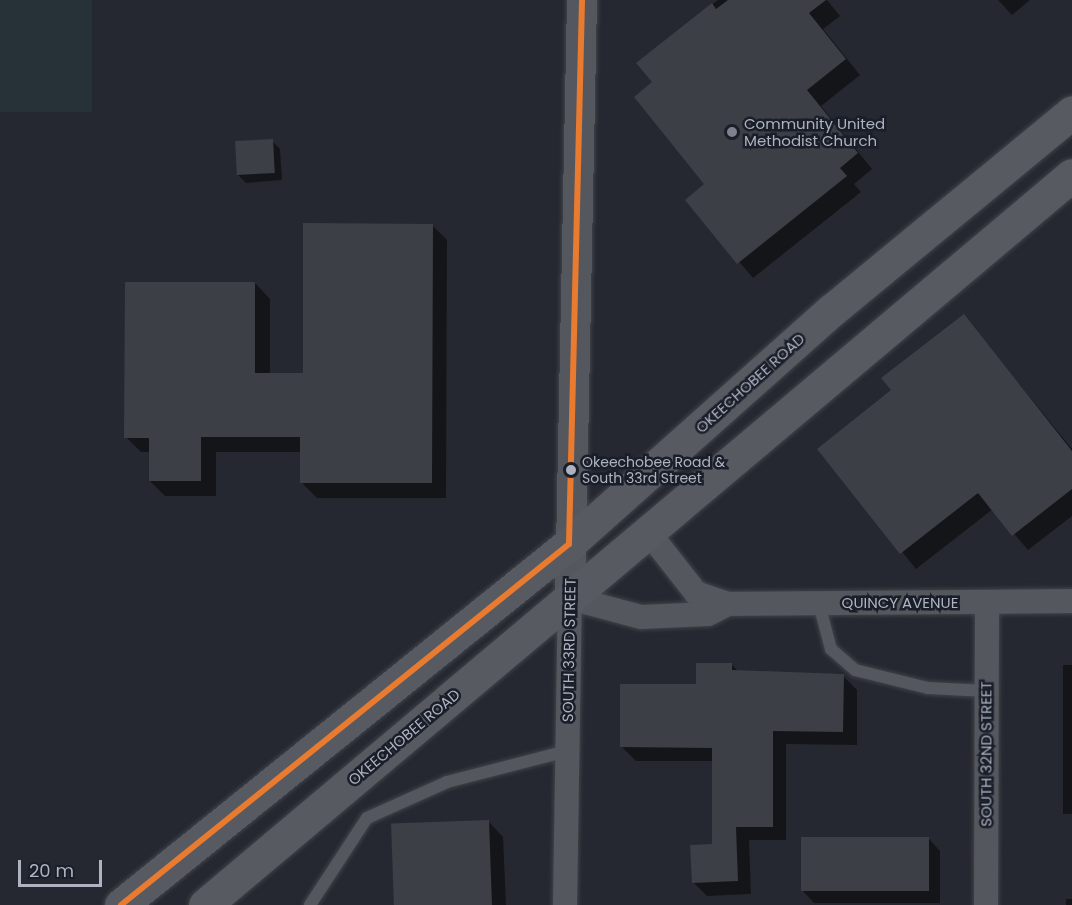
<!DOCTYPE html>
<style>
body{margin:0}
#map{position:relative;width:1072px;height:905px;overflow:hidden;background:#252830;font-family:Poppins,sans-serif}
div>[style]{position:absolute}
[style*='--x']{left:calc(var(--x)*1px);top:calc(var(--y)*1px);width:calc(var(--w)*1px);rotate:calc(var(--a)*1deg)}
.green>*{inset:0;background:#263237;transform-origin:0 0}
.shadow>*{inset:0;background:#0007;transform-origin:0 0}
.building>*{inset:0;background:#3d3f46;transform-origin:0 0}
.roads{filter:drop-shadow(0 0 2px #414349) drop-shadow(0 0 2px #414349)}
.service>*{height:12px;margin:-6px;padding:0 6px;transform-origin:6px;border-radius:6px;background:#55575e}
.minor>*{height:24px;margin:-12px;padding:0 12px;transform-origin:12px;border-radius:12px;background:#55575e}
.tertiary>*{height:30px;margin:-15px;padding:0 15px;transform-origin:15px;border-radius:15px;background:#55575e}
.secondary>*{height:33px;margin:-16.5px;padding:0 16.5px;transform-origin:16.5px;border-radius:16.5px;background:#585a62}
.bus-1>*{height:6px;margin:-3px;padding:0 3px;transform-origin:3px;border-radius:3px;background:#e87b30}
.dots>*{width:16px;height:16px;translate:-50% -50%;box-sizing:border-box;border:3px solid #1a1e29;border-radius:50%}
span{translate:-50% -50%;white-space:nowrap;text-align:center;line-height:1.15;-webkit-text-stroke:5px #1a1e29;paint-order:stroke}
.bus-label{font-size:14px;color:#aeb3c1}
.left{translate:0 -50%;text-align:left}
.poi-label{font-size:15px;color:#aeb3c1}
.street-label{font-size:15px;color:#aeb3c1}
.scale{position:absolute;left:18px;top:860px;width:84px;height:27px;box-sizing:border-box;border:3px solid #aeb3c1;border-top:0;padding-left:8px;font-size:18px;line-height:21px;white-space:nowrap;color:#aeb3c1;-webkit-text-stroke:4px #1a1e29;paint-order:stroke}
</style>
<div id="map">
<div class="green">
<i style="left:0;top:0;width:92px;height:112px"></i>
</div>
<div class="shadow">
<i style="clip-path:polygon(718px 0,827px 0,840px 16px,823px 29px,860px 75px,821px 106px,872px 169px,854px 184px,861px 192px,753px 278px,687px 200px,706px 185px,654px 82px,638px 63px)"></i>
<i style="clip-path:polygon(998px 0,1030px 0,1012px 15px)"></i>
<i style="clip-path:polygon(272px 141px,280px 149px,282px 180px,246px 183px,238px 175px)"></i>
<i style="clip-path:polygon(432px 225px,447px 240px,446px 498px,317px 498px,301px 482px,301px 452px,216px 452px,216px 496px,165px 496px,150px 481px,150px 452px,141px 452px,126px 437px,255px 283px,270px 299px,270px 375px,304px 375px)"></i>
<i style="clip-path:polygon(964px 316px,1072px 449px,1072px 516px,1028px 550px,993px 509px,916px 569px,819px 449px,893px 390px)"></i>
<i style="clip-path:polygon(732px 665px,739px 672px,843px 676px,857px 690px,857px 745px,786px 744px,786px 840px,749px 840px,751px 894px,707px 896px,693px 882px,714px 846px,714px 761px,636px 761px,622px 747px,697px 686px)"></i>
<i style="left:1063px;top:665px;width:9px;height:149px"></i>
<i style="clip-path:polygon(488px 821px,503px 837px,506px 905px,395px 905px)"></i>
<i style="clip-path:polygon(929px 839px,940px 851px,940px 903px,814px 903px,803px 891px)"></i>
<i style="left:1066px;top:899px;width:6px;height:6px"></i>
</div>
<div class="building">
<i style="clip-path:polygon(728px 0,826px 0,809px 13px,846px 59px,807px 90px,858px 153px,840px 168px,847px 176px,737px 264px,685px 200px,704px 184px,634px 97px,652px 82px,636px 63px,712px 3px,716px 9px)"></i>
<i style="left:273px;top:139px;width:34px;height:38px;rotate:87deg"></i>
<i style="clip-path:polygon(303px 223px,433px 224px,432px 483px,300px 483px,300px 437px,201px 437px,201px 481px,149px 481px,149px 438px,124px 438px,125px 282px,255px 282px,255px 373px,303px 373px)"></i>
<i style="clip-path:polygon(964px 314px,1072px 451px,1072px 489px,1012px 536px,978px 493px,900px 554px,817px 449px,891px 390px,881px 378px)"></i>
<i style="clip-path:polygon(696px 663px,732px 663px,732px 670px,844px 674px,843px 732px,773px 731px,773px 827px,736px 827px,738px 881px,692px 883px,690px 845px,712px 844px,712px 748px,620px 747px,620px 684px,696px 684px)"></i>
<i style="left:489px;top:820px;width:85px;height:98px;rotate:88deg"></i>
<i style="left:929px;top:837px;width:54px;height:128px;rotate:90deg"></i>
</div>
<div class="roads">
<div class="service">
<i style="--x:819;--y:604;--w:47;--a:75.1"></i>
<i style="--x:831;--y:649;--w:32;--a:41"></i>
<i style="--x:855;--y:670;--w:75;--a:13.9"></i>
<i style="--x:928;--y:688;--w:59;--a:2.9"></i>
<i style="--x:310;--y:905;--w:104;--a:-56.8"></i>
<i style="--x:367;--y:818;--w:88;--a:-24.2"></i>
<i style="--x:447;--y:782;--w:124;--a:-14.5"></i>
</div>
<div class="minor">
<i style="--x:649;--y:533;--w:76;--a:51.9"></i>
<i style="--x:696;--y:593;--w:34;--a:19"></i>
<i style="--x:728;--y:604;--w:344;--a:-0.5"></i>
<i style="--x:565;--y:905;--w:307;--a:-89.1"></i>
<i style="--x:570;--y:598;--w:73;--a:15"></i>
<i style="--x:641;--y:617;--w:67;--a:-2.6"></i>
<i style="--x:708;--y:614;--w:22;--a:-27"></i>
<i style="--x:986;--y:905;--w:302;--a:-89.8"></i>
</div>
<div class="tertiary">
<i style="--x:570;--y:598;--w:598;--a:-88.85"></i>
</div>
<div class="secondary">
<i style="--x:121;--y:905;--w:575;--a:-38.86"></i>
<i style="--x:569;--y:544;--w:352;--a:-41.7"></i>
<i style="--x:832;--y:310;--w:311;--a:-39.5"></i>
<i style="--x:205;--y:905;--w:1133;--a:-40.1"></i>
</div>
</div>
<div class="bus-1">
<i style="--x:121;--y:905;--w:575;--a:-38.86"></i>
<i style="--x:569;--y:544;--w:544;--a:-88.63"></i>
</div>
<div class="dots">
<i style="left:732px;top:132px;background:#7e828e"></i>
<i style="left:571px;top:470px;background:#aeb3c1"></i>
</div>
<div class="bus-label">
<span class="left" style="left:582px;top:470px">Okeechobee Road &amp;<br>South 33rd Street</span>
</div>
<div class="poi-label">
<span class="left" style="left:744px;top:132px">Community United<br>Methodist Church</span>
</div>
<div class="street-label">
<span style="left:750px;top:383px;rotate:-42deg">OKEECHOBEE ROAD</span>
<span style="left:900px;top:603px">QUINCY AVENUE</span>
<span style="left:569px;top:650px;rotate:-89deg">SOUTH 33RD STREET</span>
<span style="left:404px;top:737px;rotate:-40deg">OKEECHOBEE ROAD</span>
<span style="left:986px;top:754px;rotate:-90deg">SOUTH 32ND STREET</span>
</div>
<div class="scale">20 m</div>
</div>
